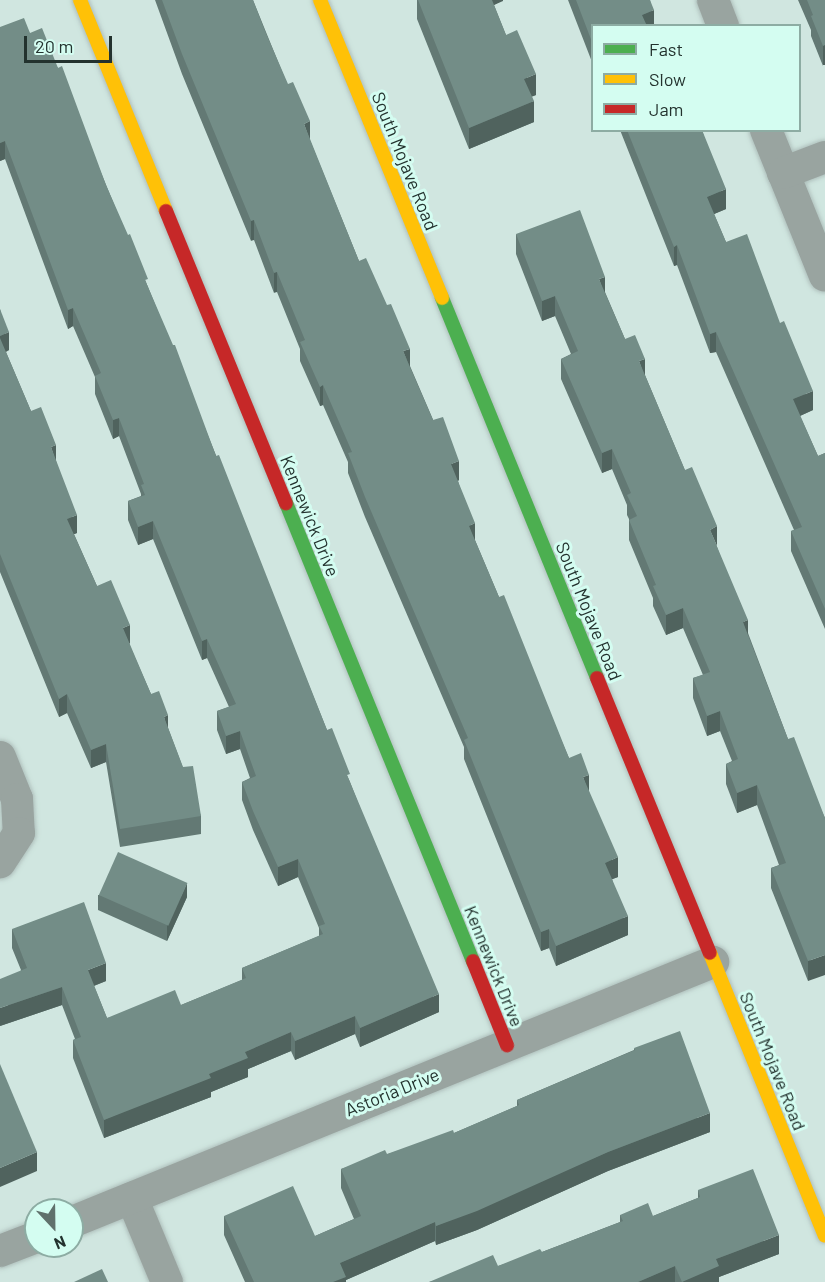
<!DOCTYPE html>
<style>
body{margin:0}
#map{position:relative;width:825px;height:1282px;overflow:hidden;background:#d0e6e0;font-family:Barlow,sans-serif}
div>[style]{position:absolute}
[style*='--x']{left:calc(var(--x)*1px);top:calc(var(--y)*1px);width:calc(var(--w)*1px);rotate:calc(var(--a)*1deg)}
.roads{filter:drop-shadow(0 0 2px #afc0bc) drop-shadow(0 0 2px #afc0bc)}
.street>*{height:32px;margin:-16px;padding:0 16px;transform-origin:16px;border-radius:16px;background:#99a4a0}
.fast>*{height:14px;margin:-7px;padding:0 7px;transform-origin:7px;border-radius:7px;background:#4caf50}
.slow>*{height:14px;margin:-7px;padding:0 7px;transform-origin:7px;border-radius:7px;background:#ffc107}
.jam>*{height:14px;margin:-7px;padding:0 7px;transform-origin:7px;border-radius:7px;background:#c62828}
.wall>*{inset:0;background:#637974}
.shaded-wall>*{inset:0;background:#50635e;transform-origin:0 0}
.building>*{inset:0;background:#738d87;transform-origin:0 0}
span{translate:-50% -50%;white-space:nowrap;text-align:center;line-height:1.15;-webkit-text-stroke:6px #d4fdf1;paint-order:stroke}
.street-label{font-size:18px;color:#23322e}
.legend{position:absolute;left:591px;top:24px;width:210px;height:108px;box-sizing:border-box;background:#d4fdf1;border:2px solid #8daca3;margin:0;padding:8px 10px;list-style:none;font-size:18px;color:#23322e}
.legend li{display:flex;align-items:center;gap:12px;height:30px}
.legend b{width:30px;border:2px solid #8daca3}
.north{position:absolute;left:24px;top:1198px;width:60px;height:60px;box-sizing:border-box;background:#d4fdf1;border:2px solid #8daca3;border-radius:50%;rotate:158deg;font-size:16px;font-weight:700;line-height:24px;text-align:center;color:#23322e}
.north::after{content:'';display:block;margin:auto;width:21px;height:27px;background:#60716c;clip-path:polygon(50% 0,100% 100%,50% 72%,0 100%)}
.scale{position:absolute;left:24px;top:36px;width:88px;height:27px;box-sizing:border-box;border:3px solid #23322e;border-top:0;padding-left:8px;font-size:18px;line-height:21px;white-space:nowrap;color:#23322e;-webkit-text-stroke:4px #d4fdf1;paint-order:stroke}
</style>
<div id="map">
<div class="roads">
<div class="street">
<i style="--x:713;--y:0;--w:28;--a:69"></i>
<i style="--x:766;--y:130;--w:157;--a:68"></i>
<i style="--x:783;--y:173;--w:45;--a:-20.9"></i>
<i style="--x:0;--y:757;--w:45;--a:68"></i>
<i style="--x:17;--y:799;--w:34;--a:87"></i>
<i style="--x:19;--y:833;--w:35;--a:123"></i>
<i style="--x:132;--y:1198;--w:91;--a:67.4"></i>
<i style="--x:72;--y:1222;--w:692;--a:-22.08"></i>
<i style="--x:0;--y:1251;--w:39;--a:-21"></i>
</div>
<div class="fast">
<i style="--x:442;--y:298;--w:410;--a:67.8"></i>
<i style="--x:286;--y:503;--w:495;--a:67.8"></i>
</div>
<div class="slow">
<i style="--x:80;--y:0;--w:228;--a:67.8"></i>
<i style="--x:320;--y:0;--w:322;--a:67.7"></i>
<i style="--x:710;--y:953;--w:305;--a:67.9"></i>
</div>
<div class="jam">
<i style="--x:166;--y:211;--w:316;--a:67.7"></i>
<i style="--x:597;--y:678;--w:297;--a:67.7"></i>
<i style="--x:473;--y:961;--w:91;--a:68"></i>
</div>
</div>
<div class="wall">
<i style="clip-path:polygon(155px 0,253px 0,359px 261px,410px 366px,459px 480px,458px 481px,475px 540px,499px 597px,569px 758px,589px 792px,618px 877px,612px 879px,628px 935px,556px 966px,549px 948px,541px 951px,464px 759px,464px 747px,365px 517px,348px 473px,348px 462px,323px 405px,320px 406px,300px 361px,300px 349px,277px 292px,274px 293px,254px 240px,251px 241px,182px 74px)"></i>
<i style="clip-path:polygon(417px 0,503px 0,494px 5px,506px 35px,536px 95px,532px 96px,534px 122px,469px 149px,417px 19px)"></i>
<i style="clip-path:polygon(568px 0,650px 0,654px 26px,592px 26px,592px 62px)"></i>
<i style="clip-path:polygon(798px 0,825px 0,823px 66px,811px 36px,811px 30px)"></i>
<i style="clip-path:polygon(0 27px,30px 33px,58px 68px,148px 287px,327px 730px,350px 782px,439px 1012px,360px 1047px,355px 1034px,295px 1060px,291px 1051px,248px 1069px,248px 1077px,211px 1092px,211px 1097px,104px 1138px,73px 1058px,73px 1040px,75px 1039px,62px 1005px,0 1026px,21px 970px,12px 948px,12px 929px,106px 981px,94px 986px,107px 1018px,181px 1005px,242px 980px,242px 968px,319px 936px,319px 928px,298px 877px,278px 886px,253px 830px,242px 800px,242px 782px,250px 778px,240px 749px,226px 754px,217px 730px,217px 711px,229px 707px,207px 658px,202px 660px,153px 539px,138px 545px,128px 520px,128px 501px,141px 496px,141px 494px,119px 436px,113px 439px,95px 394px,95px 377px,73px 326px,68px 329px,5px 159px,0 161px)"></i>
<i style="clip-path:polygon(620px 130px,702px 130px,726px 209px,714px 214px,726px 242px,813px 410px,800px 416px,818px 456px,825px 453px,825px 629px,791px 551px,791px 531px,794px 530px,716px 352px,710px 353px,677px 265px,674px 266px)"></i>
<i style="clip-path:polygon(516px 234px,605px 292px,625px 339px,645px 375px,717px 547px,748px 633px,788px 739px,825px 818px,808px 981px,771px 888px,771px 868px,779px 865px,757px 805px,737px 813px,726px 784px,726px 764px,732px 761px,720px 731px,707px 736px,693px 698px,693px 678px,703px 675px,683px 628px,666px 635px,653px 606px,653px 598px,629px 540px,629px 519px,627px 515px,627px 505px,612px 469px,602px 473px,561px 379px,561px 359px,571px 354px,555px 316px,542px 321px,516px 254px)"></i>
<i style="clip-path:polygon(0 309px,9px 350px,6px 352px,31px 411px,56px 461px,77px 533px,74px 534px,97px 586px,130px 643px,129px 644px,151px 694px,168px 728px,201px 816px,201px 834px,120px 847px,106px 762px,91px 768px,67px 713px,59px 717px,0 572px)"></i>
<i style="clip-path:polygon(98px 895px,187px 897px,167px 941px,98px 910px)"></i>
<i style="clip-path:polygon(634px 1048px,710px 1132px,608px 1171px,477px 1230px,436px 1245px,435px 1241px,346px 1280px,346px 1282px,245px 1282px,224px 1235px,224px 1216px,315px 1236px,354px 1219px,341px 1188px,341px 1169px,454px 1133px,517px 1106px,517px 1100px,634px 1050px)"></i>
<i style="clip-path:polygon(698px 1190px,779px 1254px,719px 1277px,719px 1282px,429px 1282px,498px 1266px,542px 1252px,620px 1222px,620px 1215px,653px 1216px,698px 1198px)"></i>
</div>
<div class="shaded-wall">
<i style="clip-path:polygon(487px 0,503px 0,503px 1px,487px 8px)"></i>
<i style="clip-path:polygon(654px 10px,654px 26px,642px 26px,642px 15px)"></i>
<i style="left:825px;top:45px;width:20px;height:2px;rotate:90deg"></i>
<i style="clip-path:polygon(536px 74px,536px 95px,524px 100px,524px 79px)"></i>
<i style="clip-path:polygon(534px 101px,534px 122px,469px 149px,469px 128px)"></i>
<i style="clip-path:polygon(310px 121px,310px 141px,304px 124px)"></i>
<i style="clip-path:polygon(5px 141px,5px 159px,0 161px,0 143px)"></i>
<i style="clip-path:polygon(726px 189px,726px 209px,707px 217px,707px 197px)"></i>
<i style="left:254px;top:220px;width:20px;height:3px;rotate:90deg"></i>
<i style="clip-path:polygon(677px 245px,677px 265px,674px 266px,674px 247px)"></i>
<i style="left:277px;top:272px;width:20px;height:3px;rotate:90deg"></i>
<i style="clip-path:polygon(605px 277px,605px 297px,599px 279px)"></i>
<i style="clip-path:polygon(555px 296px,555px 316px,542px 321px,542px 301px)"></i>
<i style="clip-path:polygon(73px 308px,73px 326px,68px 329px,68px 310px)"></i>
<i style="clip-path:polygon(9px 332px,9px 350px,0 354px,0 336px)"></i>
<i style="clip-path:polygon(716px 332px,716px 352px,710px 353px,710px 334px)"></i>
<i style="clip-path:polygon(410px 349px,410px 368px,403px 351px)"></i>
<i style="clip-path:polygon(645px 359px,645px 379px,639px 361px)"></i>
<i style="clip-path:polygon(323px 385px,323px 405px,320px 406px,320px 387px)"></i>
<i style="clip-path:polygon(813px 391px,813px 410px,793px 419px,793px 399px)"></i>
<i style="clip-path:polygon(119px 418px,119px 436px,113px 439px,113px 420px)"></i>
<i style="clip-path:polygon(56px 445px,56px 463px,51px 447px)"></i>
<i style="clip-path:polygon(612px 449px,612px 469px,602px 473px,602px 453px)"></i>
<i style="clip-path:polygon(459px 461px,459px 480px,451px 483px,451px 464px)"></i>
<i style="clip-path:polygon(77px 515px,77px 533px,67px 537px,67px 519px)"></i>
<i style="clip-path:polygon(153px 521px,153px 539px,138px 545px,138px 527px)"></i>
<i style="clip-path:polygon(475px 523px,475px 543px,469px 526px)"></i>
<i style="clip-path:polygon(717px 526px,717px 546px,710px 530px)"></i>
<i style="clip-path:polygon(683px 608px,683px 628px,666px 635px,666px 615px)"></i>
<i style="clip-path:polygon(748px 620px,748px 640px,743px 622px)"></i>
<i style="clip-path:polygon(130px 625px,130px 643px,123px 646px,123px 628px)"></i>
<i style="clip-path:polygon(207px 639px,207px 658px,202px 660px,202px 641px)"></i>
<i style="clip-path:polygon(67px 694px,67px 713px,59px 717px,59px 699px)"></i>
<i style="clip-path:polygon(720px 711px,720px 731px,707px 736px,707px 716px)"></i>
<i style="clip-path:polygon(168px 715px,168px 733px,164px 717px)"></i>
<i style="clip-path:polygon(240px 731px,240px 749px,226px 754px,226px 736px)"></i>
<i style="clip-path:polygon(106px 744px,106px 762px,91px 768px,91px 750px)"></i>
<i style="clip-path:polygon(589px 775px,589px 795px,583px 777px)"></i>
<i style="clip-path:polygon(757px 785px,757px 805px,737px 813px,737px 793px)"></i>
<i style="clip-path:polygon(618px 857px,618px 877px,605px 882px,605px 863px)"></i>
<i style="clip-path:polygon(298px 859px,298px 877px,278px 886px,278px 867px)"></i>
<i style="clip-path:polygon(187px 883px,187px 897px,167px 941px,167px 926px)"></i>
<i style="clip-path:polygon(628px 916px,628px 935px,556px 966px,556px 946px)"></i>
<i style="clip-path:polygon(549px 929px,549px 948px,541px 951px,541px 932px)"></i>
<i style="clip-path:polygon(825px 955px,825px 975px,808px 981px,808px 961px)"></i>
<i style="clip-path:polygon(106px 963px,106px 981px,88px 988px,88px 970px)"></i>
<i style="clip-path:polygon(62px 987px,62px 1005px,0 1026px,0 1008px)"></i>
<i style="clip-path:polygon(439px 994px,439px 1012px,360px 1047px,360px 1028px)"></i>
<i style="clip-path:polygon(355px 1016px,355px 1034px,295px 1060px,295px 1041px)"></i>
<i style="clip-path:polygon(291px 1032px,291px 1051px,248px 1069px,248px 1077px,211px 1092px,211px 1097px,104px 1138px,104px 1120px,209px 1074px,245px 1052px)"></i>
<i style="clip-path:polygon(710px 1113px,710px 1132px,608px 1171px,477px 1230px,436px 1245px,436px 1226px,608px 1152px)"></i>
<i style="clip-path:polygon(37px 1152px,37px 1171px,0 1187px,0 1168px)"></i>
<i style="clip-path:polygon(435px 1222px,435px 1241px,346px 1280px,346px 1282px,333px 1282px,340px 1263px)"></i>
<i style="clip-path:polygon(779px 1235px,779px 1254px,719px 1277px,719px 1282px,682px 1282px,716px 1259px)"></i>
<i style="clip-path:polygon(675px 1266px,675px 1282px,638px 1282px)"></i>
</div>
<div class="building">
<i style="clip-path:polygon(162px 0,253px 0,265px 31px,288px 84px,293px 82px,310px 121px,304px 124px,359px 261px,366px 258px,387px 305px,391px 304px,410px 349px,403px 351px,433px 420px,443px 417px,459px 461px,451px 464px,475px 523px,469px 526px,499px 597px,504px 595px,569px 758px,581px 753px,589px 775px,583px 777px,618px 857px,605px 863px,628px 916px,556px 946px,549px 929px,541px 932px,464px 740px,468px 738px,365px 497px,348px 453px,352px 452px,323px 385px,320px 387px,300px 342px,305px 340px,277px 272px,274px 273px,254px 220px,251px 221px,182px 54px)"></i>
<i style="clip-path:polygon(418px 0,492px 0,506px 35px,517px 30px,536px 74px,524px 79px,534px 101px,469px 128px)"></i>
<i style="clip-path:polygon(576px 0,650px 0,654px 10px,642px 15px,647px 26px,592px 26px,592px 42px)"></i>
<i style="clip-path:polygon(807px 0,825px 0,825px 45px,823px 46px,811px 16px,813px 15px)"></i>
<i style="clip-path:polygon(24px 18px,30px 33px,42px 28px,58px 68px,62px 66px,106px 185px,128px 235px,130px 234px,148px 279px,145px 280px,173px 345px,175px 345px,216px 456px,219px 455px,327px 730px,332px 728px,350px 774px,347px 775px,439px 994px,360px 1028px,355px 1016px,295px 1041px,291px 1032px,245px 1052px,248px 1058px,209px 1074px,211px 1078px,104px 1120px,73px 1040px,81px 1037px,62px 987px,0 1008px,0 979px,27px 968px,12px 929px,84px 902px,106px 963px,88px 970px,107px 1018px,175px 990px,181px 1005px,246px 978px,242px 968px,323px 934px,319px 926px,325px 924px,298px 859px,278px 867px,253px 811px,242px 782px,256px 776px,240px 731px,226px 736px,217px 711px,236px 704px,207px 639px,202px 641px,153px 521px,138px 527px,128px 501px,145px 495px,141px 485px,144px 484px,119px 418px,113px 420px,95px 376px,101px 373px,73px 308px,68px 310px,5px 141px,0 143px,0 27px)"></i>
<i style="clip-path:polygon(627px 130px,702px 130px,726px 189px,707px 197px,726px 242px,747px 234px,780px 323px,784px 321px,813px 391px,793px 399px,818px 456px,825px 453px,825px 609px,791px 531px,802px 527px,716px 332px,710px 334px,677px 245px,674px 247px)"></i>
<i style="clip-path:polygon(580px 210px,605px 277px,599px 279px,625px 339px,635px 335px,645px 359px,639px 361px,685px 470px,692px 467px,717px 526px,710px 530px,748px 620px,743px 622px,788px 739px,794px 737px,825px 818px,825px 955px,808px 961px,771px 868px,786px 863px,757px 785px,737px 793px,726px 764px,738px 759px,720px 711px,707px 716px,693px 678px,710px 672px,683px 608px,666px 615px,653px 586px,656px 585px,629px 520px,637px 516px,627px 495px,631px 493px,612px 449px,602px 453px,561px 359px,578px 351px,555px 296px,542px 301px,516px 234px)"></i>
<i style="clip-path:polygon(0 309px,9px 332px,0 336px)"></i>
<i style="clip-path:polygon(0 338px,31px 411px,41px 407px,56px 445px,51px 447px,77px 515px,67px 519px,97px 586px,111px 580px,130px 625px,123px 628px,151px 694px,159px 691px,168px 715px,164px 717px,183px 767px,193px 766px,201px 816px,120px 829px,106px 744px,91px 750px,67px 694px,59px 699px,0 554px)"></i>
<i style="left:118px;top:852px;width:76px;height:47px;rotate:24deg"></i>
<i style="clip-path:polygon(680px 1031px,710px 1113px,608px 1152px,477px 1211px,436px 1226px,435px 1222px,340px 1263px,346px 1277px,333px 1282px,254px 1282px,224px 1216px,293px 1186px,315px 1236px,361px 1216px,341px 1169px,385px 1150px,387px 1154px,453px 1130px,454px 1133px,519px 1105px,517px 1100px,635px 1050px,634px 1048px)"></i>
<i style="clip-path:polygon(0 1064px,37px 1152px,0 1168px)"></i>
<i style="clip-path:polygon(753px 1169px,779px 1235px,716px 1259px,719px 1266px,682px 1282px,675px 1266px,638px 1282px,429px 1282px,493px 1255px,498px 1266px,540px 1249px,542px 1252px,623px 1221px,620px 1215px,648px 1203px,653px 1216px,700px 1197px,698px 1190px)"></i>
<i style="clip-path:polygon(102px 1269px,108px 1282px,74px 1282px)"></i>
</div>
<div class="street-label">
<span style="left:405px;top:161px;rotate:68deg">South Mojave Road</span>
<span style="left:310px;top:516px;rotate:68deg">Kennewick Drive</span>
<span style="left:589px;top:611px;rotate:68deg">South Mojave Road</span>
<span style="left:494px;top:966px;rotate:68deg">Kennewick Drive</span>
<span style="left:773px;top:1061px;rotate:68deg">South Mojave Road</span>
<span style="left:392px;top:1092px;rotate:-22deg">Astoria Drive</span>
</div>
<ul class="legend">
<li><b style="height:8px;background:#4caf50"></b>Fast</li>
<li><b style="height:8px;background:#ffc107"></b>Slow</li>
<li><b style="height:8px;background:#c62828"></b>Jam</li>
</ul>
<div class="north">N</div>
<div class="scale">20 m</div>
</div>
